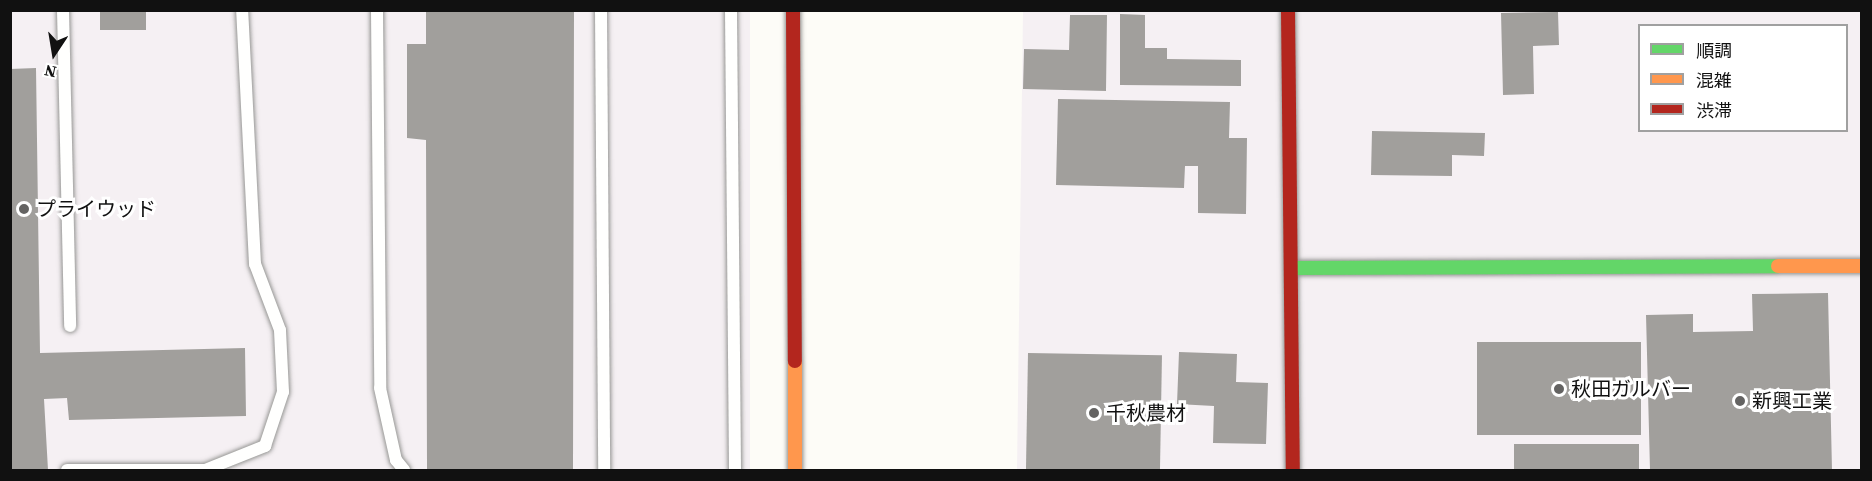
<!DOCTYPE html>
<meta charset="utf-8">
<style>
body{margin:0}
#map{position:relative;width:1872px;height:481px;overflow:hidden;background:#fdfcf7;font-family:"Source Serif 4","Noto Sans JP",serif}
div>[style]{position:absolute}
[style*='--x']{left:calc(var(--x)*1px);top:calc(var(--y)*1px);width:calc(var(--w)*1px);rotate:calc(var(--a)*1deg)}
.industrial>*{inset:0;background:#f5f0f3;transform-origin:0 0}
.building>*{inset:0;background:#a19f9c;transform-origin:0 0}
.roads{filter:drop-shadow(0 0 2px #979795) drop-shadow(0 0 2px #979795)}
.lane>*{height:12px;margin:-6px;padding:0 6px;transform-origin:6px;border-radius:6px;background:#fffffe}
.fast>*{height:14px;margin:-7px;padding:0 7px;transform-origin:7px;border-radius:7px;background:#63d668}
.slow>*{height:14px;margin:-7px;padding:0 7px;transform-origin:7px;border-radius:7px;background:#ff974d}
.jam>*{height:14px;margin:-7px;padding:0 7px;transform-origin:7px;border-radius:7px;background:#b3261e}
.dots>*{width:16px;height:16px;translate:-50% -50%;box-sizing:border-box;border:3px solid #fff;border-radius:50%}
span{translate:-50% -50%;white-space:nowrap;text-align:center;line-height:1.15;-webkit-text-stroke:6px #fff;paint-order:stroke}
.poi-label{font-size:20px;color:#111}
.left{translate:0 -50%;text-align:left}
.frame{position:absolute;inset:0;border:12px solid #111;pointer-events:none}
.legend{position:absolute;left:1638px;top:24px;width:210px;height:108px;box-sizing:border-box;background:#fff;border:2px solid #a0a0a0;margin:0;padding:8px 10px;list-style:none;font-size:18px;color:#111}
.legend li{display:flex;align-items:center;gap:12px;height:30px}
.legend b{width:30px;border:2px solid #a0a0a0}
.north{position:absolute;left:24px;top:24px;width:60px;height:60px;-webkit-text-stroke:4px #fff;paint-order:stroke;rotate:192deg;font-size:16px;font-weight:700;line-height:24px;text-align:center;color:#111}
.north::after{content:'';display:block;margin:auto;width:21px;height:27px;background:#111;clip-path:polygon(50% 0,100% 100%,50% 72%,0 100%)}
</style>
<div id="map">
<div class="industrial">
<i style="left:10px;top:11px;width:740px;height:459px"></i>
<i style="clip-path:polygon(evenodd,1023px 11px,1861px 11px,1861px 470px,1017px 470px,1023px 11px,1640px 26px,1846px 26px,1846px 130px,1640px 130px,1640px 26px)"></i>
</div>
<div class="building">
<i style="left:100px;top:10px;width:46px;height:20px"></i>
<i style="clip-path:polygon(426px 10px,574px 10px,573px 470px,427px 470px,426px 140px,407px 138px,407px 44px,426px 44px)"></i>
<i style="clip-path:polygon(1558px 12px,1559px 45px,1533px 46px,1534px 94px,1503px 95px,1501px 13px)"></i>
<i style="clip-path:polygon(1120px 14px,1145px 15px,1145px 48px,1167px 48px,1167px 59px,1241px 60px,1241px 86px,1120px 85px)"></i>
<i style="clip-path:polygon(1070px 15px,1107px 15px,1106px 91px,1023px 89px,1024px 49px,1069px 50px)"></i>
<i style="clip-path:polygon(36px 68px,40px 353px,245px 348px,246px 416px,69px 420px,67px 398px,44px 399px,48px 470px,10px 470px,10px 69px)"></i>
<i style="clip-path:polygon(1058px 99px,1230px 102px,1229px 138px,1247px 138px,1246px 214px,1198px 213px,1198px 166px,1185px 166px,1184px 188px,1056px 185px)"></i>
<i style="clip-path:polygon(1372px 131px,1485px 133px,1484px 156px,1452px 155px,1452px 176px,1371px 175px)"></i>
<i style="clip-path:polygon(1828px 293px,1832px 470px,1650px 470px,1646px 315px,1693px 314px,1693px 332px,1753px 331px,1752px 294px)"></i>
<i style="left:1641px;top:342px;width:93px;height:164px;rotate:90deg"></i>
<i style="clip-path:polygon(1179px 352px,1237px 354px,1236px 382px,1268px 383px,1266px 444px,1213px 443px,1214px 406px,1177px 404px)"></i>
<i style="left:1028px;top:353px;width:134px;height:117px;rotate:1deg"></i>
<i style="left:1639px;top:444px;width:26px;height:125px;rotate:90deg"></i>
</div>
<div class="roads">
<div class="lane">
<i style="--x:63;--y:10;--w:316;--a:88.7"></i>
<i style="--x:377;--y:10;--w:378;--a:89.5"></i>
<i style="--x:380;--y:388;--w:74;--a:77.5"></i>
<i style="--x:396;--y:460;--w:13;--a:51"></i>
<i style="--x:601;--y:10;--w:460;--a:89.6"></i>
<i style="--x:731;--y:10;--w:460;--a:89.5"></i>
<i style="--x:67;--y:470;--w:138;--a:0"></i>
<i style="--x:205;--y:470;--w:65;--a:-21.8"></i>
<i style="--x:265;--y:446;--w:57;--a:-71.6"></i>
<i style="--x:283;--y:392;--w:62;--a:-92.8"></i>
<i style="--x:280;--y:330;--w:71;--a:-110.7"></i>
<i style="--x:255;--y:264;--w:254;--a:-92.9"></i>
</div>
<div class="fast">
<i style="--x:1292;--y:268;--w:486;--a:-0.2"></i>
</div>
<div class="slow">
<i style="--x:1778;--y:266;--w:84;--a:0"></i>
<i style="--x:795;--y:361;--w:109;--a:90"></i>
</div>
<div class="jam">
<i style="--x:793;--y:10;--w:351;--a:89.7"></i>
<i style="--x:1288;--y:10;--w:460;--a:89.4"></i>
</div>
</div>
<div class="dots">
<i style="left:24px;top:209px;background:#646362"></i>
<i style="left:1559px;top:389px;background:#646362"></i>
<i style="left:1740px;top:401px;background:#646362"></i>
<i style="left:1094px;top:413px;background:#646362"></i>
</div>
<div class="poi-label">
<span class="left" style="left:36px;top:209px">プライウッド</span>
<span class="left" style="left:1571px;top:389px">秋田ガルバー</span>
<span class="left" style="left:1752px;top:401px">新興工業</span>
<span class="left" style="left:1106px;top:413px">千秋農材</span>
</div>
<div class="frame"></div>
<ul class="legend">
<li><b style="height:8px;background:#63d668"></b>順調</li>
<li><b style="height:8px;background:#ff974d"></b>混雑</li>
<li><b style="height:8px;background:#b3261e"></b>渋滞</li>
</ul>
<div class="north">N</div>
</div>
